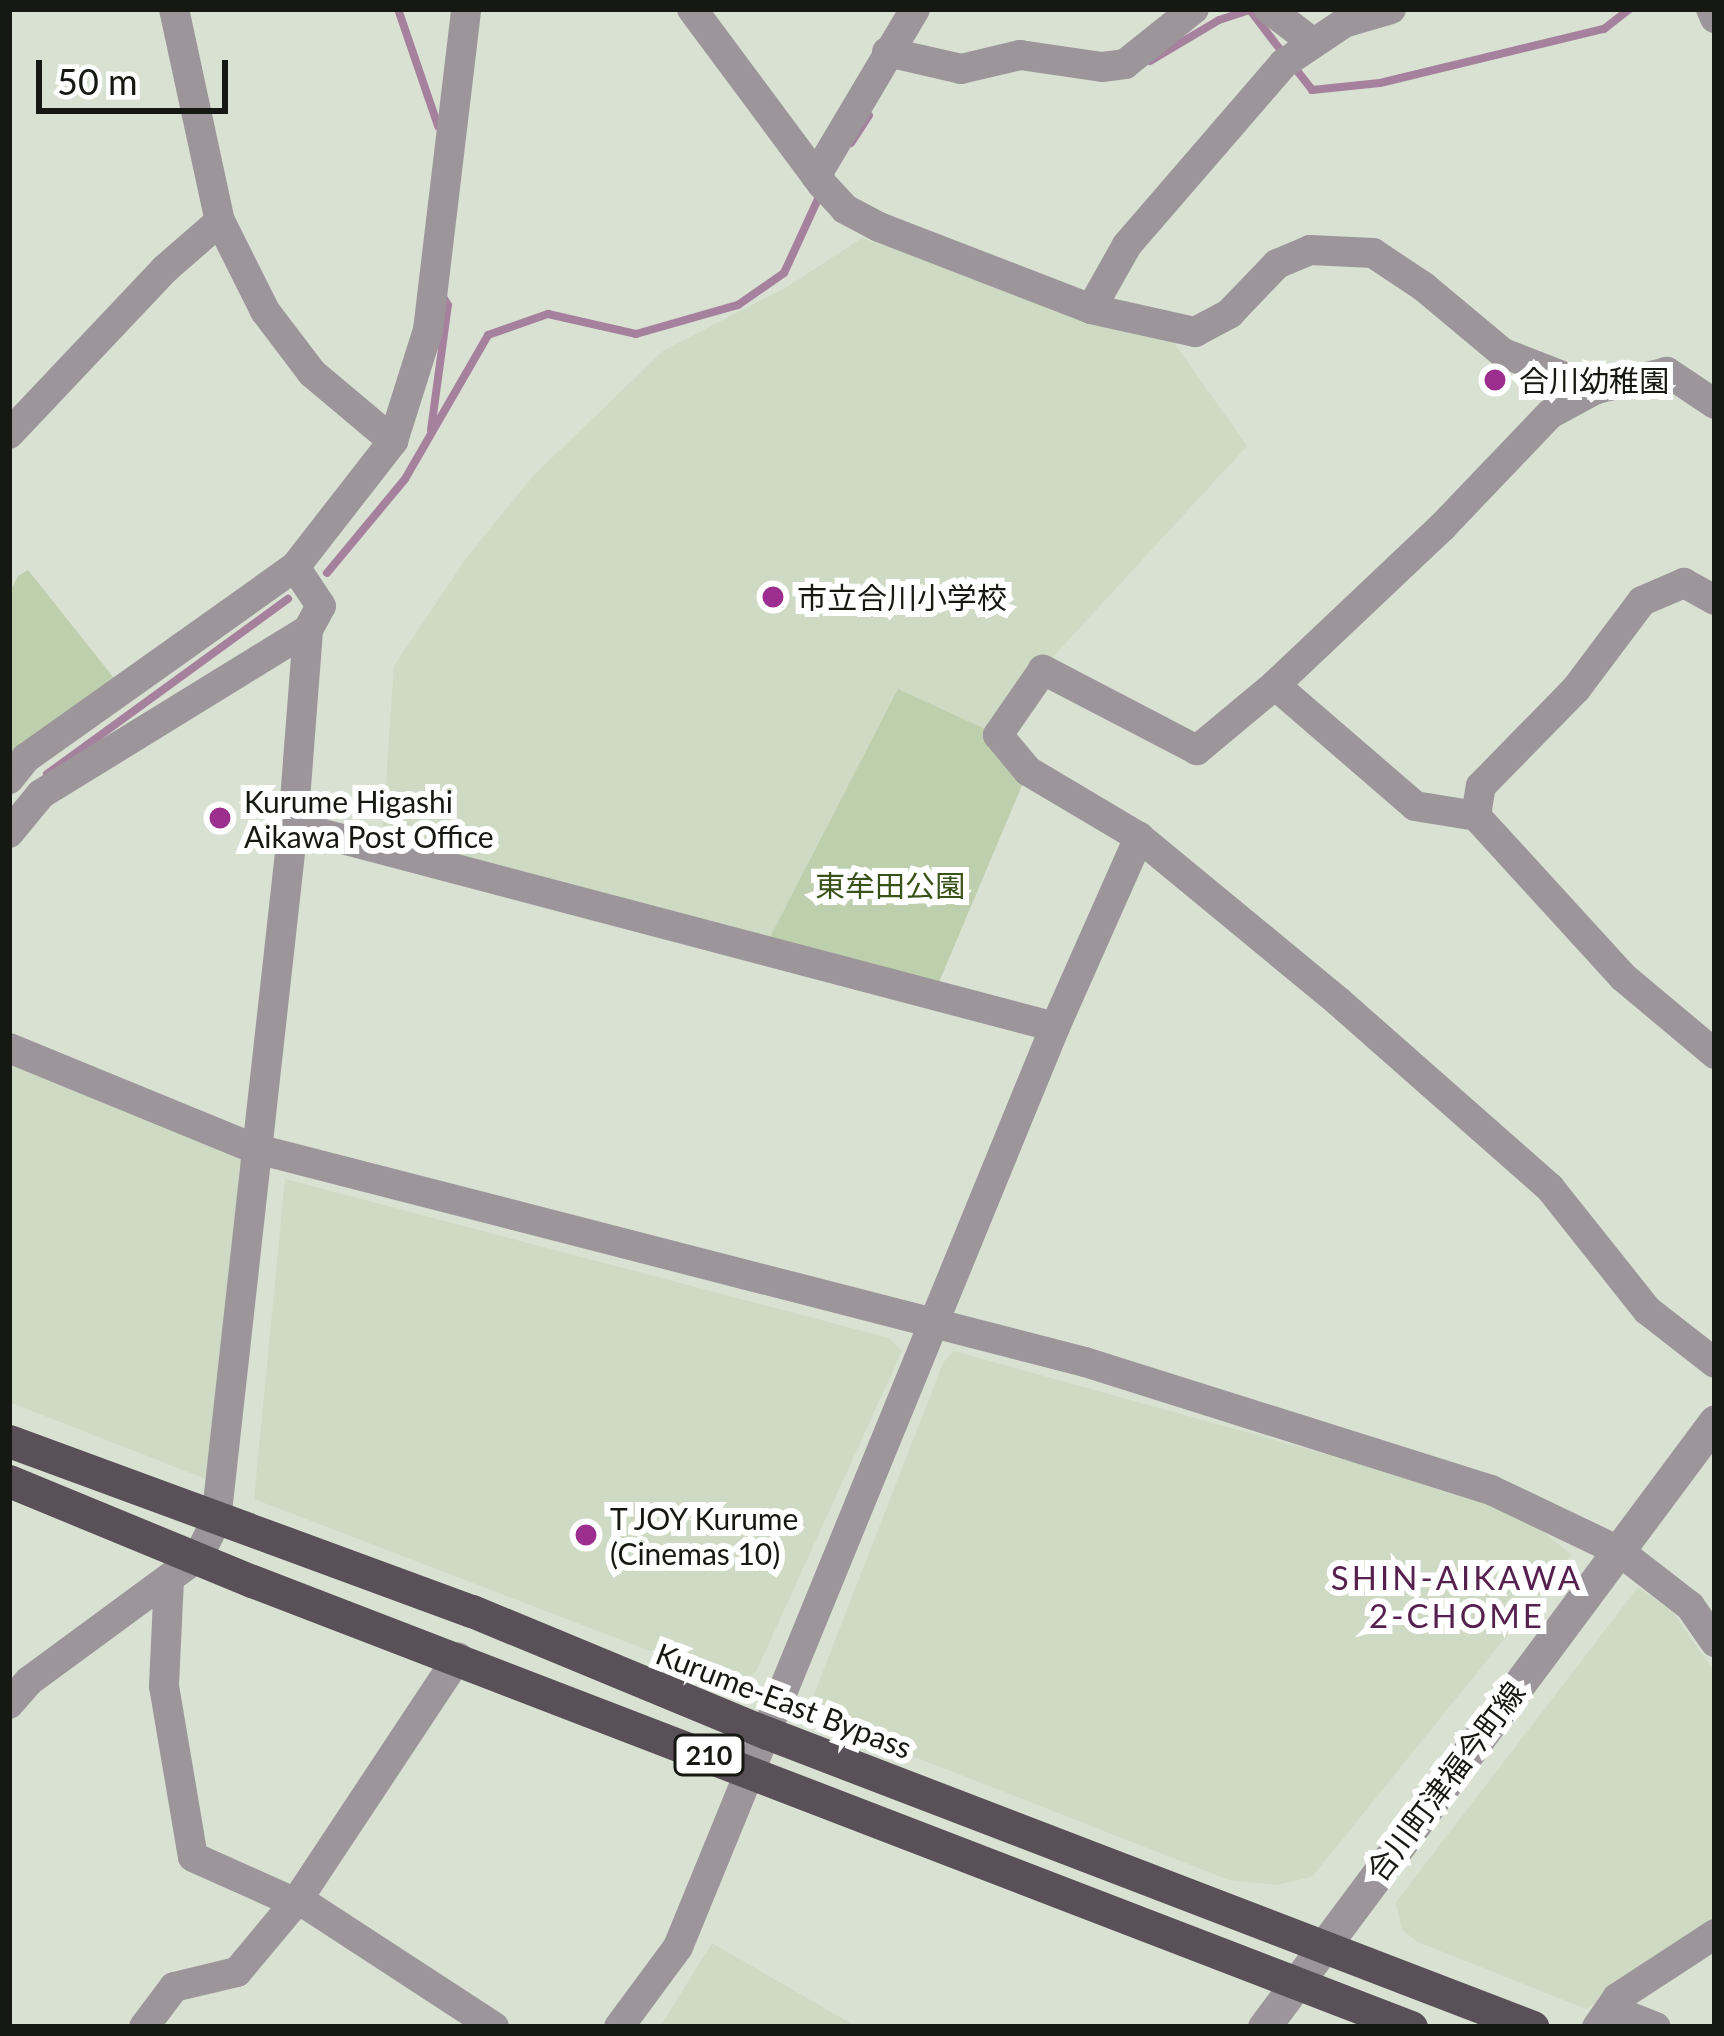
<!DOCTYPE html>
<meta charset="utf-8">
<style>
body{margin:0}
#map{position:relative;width:1724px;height:2036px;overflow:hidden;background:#d9e1d3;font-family:Lato,"Noto Sans JP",sans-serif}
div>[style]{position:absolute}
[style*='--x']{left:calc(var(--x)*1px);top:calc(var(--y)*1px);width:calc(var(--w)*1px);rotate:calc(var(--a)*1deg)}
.built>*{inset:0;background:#cedac4}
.green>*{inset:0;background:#bdcfac}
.stream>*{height:8px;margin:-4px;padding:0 4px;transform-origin:4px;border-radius:4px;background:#a5819e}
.minor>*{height:30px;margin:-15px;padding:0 15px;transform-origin:15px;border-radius:15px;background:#9c969a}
.tertiary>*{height:33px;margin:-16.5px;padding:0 16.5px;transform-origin:16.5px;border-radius:16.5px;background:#9c969a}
.trunk>*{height:33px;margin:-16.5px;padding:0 16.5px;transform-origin:16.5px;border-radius:16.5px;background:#5a5058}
.dots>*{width:33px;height:33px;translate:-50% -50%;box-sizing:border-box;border:6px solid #fff;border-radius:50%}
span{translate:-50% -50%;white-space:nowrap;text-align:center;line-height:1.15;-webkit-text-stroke:12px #fff;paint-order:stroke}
.shield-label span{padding:3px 9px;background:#fff;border:3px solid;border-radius:9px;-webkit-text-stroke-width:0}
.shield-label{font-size:27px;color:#161813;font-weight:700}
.poi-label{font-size:30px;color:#161813}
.left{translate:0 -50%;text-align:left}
.park-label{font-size:30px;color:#395217}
.street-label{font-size:30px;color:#161813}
.neighbourhood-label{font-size:33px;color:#56214f;letter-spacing:3px}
.frame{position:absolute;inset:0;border:12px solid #161813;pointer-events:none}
.scale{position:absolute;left:36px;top:60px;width:192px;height:54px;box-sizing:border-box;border:6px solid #161813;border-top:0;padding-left:15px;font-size:36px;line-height:42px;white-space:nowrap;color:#161813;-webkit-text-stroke:9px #fff;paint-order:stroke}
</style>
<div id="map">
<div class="built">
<i style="clip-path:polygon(862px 238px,1172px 340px,1247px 446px,1051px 659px,998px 735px,764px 949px,382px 839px,394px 666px,467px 557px,533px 476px,663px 351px,787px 287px)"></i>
<i style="clip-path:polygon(9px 1057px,246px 1155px,211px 1481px,9px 1402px)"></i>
<i style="clip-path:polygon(285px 1179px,889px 1338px,902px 1351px,756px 1672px,736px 1684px,254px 1499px)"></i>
<i style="clip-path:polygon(954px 1351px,1469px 1494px,1528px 1520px,1572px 1555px,1312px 1877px,1276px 1885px,1229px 1880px,823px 1721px,813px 1697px,943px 1363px)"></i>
<i style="clip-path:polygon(1638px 1587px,1673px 1612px,1715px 1673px,1715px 1931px,1586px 2009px,1418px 1942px,1402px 1930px,1396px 1902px)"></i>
<i style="clip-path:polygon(712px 1943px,857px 2027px,660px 2027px)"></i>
</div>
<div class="green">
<i style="clip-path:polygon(28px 570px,125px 692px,26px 758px,9px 751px,9px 594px,18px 576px)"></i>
<i style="clip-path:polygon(898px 689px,998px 735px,1028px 771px,934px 994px,764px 949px)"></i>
</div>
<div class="stream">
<i style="--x:398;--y:9;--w:124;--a:71.1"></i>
<i style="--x:1150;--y:61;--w:80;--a:-30.7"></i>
<i style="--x:1219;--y:20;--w:33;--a:-18"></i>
<i style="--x:1250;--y:10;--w:58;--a:52.7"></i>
<i style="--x:1295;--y:68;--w:28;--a:52"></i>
<i style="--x:1312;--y:90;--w:68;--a:-5.9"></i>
<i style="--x:1380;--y:83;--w:230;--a:-13.6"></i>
<i style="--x:1604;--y:29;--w:33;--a:-38"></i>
<i style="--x:851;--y:143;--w:33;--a:-57"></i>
<i style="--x:431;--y:430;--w:126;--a:-82.3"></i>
<i style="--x:448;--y:305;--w:9;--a:-122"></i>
<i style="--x:327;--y:573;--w:122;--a:-50.3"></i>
<i style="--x:405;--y:479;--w:166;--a:-60"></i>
<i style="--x:488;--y:335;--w:64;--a:-19.3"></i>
<i style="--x:548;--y:314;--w:90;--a:12.8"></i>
<i style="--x:636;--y:334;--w:106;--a:-15.9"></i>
<i style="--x:738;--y:305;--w:56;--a:-34.8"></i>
<i style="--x:784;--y:273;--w:84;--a:-65.3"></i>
<i style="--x:47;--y:774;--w:298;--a:-36"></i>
</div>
<div class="minor">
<i style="--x:174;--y:9;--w:217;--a:77.8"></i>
<i style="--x:220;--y:221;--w:101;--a:63.4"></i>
<i style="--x:265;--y:311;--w:78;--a:52.8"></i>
<i style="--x:312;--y:373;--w:106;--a:40"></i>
<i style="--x:692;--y:9;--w:218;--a:53.4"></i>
<i style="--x:822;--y:184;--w:34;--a:47"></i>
<i style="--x:845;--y:209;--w:38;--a:28"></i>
<i style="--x:879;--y:227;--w:227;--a:21.1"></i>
<i style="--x:1091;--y:309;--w:107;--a:12.5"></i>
<i style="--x:1195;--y:332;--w:40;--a:-28"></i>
<i style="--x:1230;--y:313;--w:68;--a:-46.2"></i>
<i style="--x:1277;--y:264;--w:36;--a:-23"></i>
<i style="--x:1310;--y:250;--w:63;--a:2.7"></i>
<i style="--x:1373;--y:253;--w:61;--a:33.7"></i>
<i style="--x:1424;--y:287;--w:103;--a:39.9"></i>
<i style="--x:1503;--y:353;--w:100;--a:21.2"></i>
<i style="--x:1269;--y:9;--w:54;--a:37.5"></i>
<i style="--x:1711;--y:9;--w:10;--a:66"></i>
<i style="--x:887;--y:52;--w:76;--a:12.9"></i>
<i style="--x:961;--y:69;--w:61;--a:-13.3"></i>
<i style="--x:1020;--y:55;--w:83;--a:8.3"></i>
<i style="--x:1102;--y:67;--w:23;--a:-7"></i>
<i style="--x:1125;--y:64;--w:88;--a:-38.6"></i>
<i style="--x:816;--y:176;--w:194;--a:-59.3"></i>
<i style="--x:1091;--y:309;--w:73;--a:-60.6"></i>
<i style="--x:1127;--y:245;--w:239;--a:-49.2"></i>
<i style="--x:1283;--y:64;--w:73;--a:-33.9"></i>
<i style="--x:1344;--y:23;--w:49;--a:-16.6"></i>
<i style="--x:1715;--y:404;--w:58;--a:-146.3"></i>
<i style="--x:1667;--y:372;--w:73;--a:166.5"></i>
<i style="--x:1596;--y:389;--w:52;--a:151.5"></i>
<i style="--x:1550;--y:414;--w:156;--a:133.7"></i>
<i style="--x:1442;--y:527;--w:230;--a:136.6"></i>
<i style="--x:1275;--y:685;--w:102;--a:140.2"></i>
<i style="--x:1197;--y:750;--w:174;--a:-152.5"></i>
<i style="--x:1043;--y:670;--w:79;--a:124.7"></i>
<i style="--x:998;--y:735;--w:47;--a:50.2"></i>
<i style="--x:1028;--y:771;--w:129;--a:30.7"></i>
<i style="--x:1139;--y:837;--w:259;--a:39.5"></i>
<i style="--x:1339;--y:1002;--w:281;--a:41.4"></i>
<i style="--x:1550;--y:1188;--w:156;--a:51.5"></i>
<i style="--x:1647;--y:1310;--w:86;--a:37.9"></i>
<i style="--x:9;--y:434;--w:227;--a:-46.6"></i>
<i style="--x:165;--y:269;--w:73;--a:-41.1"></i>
<i style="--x:1275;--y:685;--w:185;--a:40.8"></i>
<i style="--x:1415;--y:806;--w:62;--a:9.3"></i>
<i style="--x:1476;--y:816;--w:218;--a:47.6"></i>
<i style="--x:1623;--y:977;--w:120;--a:39.9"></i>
<i style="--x:9;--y:779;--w:27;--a:-51"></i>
<i style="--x:26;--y:758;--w:330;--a:-35.4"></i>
<i style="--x:295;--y:567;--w:160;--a:-52.1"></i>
<i style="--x:393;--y:441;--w:116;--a:-72.5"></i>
<i style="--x:428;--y:330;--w:323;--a:-83.2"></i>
<i style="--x:1476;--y:816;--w:30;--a:-81"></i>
<i style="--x:1481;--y:786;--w:136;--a:-45.6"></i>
<i style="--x:1576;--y:689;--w:110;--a:-53.1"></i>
<i style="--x:1642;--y:601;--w:46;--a:-23.2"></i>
<i style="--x:1684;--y:583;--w:35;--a:29"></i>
<i style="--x:293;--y:826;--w:788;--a:14.78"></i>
<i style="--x:9;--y:833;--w:50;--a:-50.6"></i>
<i style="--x:41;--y:794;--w:313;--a:-31.6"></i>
<i style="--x:9;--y:1048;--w:264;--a:22.3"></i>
<i style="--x:253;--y:1148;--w:859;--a:14.42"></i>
<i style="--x:1085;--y:1362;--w:426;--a:17.5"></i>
<i style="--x:1491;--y:1490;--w:142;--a:25.5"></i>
<i style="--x:1619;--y:1551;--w:90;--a:37.8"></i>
<i style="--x:1690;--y:1606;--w:44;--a:55.2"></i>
<i style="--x:169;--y:1579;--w:107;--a:92.7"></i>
<i style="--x:164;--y:1686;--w:173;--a:80.4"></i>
<i style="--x:193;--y:1857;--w:113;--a:24.1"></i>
<i style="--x:9;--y:1704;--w:30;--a:-49"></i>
<i style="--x:29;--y:1681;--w:210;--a:-36.3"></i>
<i style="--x:198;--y:1557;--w:40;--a:-63.4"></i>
<i style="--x:216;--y:1521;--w:699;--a:-83.68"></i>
<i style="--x:293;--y:826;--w:197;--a:-85.6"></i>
<i style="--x:308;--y:630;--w:27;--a:-62"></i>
<i style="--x:321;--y:606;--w:47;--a:-123.7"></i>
<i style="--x:298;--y:1899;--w:234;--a:33.1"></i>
<i style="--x:1610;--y:2009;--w:49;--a:21.4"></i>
<i style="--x:144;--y:2027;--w:50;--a:-53.1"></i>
<i style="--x:174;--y:1987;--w:65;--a:-13.4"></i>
<i style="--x:237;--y:1972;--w:95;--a:-50.1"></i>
<i style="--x:298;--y:1899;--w:290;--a:-56.5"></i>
<i style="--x:619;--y:2027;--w:99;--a:-53.6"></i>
<i style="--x:678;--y:1947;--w:994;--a:-67.72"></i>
<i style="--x:1055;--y:1027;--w:208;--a:-66.1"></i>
<i style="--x:1597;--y:2027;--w:35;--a:-55"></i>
<i style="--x:1617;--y:1998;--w:117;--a:-33.1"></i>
</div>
<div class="tertiary">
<i style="--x:1264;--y:2027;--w:755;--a:-53.34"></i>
</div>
<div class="trunk">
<i style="--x:9;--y:1441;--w:493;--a:20.2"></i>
<i style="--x:472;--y:1611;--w:319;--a:22.5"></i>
<i style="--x:767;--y:1733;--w:820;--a:21"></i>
<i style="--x:9;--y:1481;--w:263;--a:22.4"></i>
<i style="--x:252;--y:1581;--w:1242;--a:21.05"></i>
</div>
<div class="dots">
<i style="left:1495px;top:380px;background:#9b2e8e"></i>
<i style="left:773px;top:597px;background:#9b2e8e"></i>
<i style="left:220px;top:818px;background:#9b2e8e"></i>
<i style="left:586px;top:1535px;background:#9b2e8e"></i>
</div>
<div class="shield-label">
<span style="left:709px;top:1755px">210</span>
</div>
<div class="poi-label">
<span class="left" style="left:1519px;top:380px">合川幼稚園</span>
<span class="left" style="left:797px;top:597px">市立合川小学校</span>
<span class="left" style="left:244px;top:818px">Kurume Higashi<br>Aikawa Post Office</span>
<span class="left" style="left:610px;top:1535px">T JOY Kurume<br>(Cinemas 10)</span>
</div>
<div class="park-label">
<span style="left:890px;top:885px">東牟田公園</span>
</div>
<div class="street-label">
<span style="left:784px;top:1700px;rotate:21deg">Kurume-East Bypass</span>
<span style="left:1445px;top:1781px;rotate:-53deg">合川町津福今町線</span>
</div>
<div class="neighbourhood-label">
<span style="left:1457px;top:1597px">SHIN-AIKAWA<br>2-CHOME</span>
</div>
<div class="frame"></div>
<div class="scale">50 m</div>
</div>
